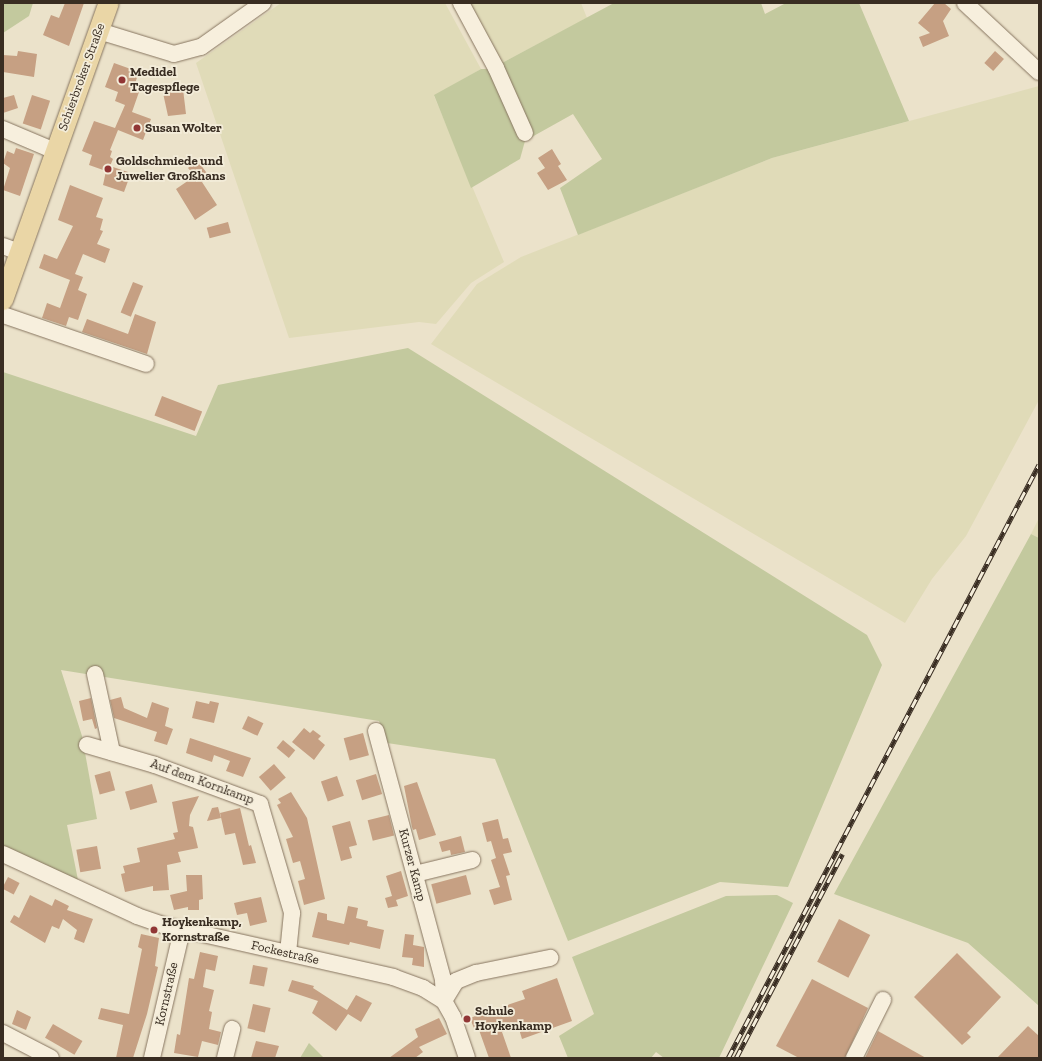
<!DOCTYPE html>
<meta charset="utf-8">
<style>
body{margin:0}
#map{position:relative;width:1042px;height:1061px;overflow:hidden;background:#ebe2ca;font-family:"Zilla Slab",serif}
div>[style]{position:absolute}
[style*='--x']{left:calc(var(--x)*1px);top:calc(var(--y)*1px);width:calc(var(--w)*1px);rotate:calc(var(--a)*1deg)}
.farmland>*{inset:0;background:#e0dbb8}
.green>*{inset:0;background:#c3c99e}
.building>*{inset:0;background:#c6a083;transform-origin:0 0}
.roads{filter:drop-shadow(0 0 1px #877560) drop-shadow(0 0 1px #877560)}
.minor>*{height:16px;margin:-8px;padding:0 8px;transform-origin:8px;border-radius:8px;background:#f7efdd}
.major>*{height:20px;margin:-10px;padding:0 10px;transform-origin:10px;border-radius:10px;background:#ead6a6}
.rail>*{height:4.5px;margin-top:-2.25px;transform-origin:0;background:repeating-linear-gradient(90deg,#f3ecd9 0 9px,#392d22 0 18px);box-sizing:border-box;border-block:1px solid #392d22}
.dots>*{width:11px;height:11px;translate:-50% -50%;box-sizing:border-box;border:2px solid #f3ecd9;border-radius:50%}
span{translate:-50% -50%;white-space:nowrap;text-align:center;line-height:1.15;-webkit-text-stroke:3.5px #f3ecd9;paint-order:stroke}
.poi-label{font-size:13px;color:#392d22;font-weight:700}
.left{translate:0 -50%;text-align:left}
.street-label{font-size:13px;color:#392d22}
.frame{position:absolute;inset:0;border:4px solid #392d22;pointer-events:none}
</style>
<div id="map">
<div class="farmland">
<i style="clip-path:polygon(281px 3px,445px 3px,481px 69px,434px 96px,504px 262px,471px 283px,436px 324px,419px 322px,289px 338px,196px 63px)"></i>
<i style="clip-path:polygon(466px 3px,581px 3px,587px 18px,500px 64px)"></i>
<i style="clip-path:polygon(1039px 86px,1039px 400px,966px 536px,932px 579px,905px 623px,431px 344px,477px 284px,521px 257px,772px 158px)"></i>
<i style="clip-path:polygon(1039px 518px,1039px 538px,1031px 534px)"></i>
</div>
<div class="green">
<i style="clip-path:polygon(3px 3px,33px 3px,29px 16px,3px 33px)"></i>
<i style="clip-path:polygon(614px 3px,761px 3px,765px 14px,786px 3px,859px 3px,909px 121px,772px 158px,578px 235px,560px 188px,602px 159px,573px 114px,530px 138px,500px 64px)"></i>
<i style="clip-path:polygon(481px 69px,492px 69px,525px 141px,520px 159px,471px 188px,434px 95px)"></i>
<i style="clip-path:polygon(408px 348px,867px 635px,882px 665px,788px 887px,720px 882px,568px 941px,495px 759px,387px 743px,379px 721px,61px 670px,82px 736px,97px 819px,67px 825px,78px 880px,3px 846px,3px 372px,196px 436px,218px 385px)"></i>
<i style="clip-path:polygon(1031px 534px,1039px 538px,1039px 1006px,968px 943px,834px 894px)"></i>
<i style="clip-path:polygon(777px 895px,793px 903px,719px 1058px,664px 1058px,656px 1052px,651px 1058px,568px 1058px,559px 1036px,594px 1014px,572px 957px,726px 896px)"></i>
<i style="clip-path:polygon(309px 1043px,324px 1058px,300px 1058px)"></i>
</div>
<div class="building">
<i style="clip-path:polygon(65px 3px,84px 3px,69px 46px,43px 35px,51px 15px,59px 18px)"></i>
<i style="clip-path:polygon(935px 3px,944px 3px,951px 9px,943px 21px,949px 36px,923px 47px,919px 37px,930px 33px,918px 23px)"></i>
<i style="clip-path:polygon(18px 51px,37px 54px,34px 77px,3px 72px,3px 55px,17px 56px)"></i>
<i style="left:995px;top:51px;width:12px;height:16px;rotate:42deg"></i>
<i style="clip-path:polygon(114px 63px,139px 72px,133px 89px,139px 92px,132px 112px,151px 119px,143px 140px,118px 130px,110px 150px,112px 151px,110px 157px,113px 159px,110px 166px,131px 173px,124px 192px,103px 185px,106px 171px,89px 165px,92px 155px,82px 151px,94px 121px,115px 128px,125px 105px,115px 101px,118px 92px,105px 87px)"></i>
<i style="clip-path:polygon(183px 89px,186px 114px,168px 116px,163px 93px)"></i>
<i style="clip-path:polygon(14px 95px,18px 108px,3px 113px,3px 98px)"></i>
<i style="left:32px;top:95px;width:19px;height:30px;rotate:18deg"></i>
<i style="clip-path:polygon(16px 148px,34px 154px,20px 196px,3px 190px,10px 168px,3px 163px,7px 151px,14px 154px)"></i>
<i style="clip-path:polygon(552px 149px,561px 164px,558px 166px,567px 180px,548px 190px,537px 173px,545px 168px,538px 158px)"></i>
<i style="clip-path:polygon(197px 160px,209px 176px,202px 182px,217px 205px,195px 220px,176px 189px,195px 176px,188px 168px)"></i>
<i style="clip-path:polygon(70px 185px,103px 198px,96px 217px,103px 219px,100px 230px,103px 231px,97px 244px,110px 249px,105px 263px,83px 254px,75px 274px,83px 277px,78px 290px,87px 294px,78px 320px,69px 317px,66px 326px,42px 318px,47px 303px,60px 308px,70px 280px,39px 268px,44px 254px,57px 259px,73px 226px,58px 220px)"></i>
<i style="left:228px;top:222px;width:11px;height:22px;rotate:75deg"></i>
<i style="left:133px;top:282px;width:11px;height:33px;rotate:22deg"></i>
<i style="clip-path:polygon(135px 314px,156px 322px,147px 354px,82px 332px,87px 319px,128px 334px)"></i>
<i style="left:162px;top:396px;width:43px;height:21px;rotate:21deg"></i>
<i style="clip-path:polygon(121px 697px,124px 708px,147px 718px,152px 702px,169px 708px,165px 726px,173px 729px,167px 745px,154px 741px,157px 732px,114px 718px,110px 700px)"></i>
<i style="clip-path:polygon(91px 698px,97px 728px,95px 729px,92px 719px,83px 721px,79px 701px)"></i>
<i style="clip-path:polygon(196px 701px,209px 704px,210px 701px,219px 703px,214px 723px,192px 718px)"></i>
<i style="left:248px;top:716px;width:17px;height:14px;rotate:25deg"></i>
<i style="clip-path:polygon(304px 728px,310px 733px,313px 730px,321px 736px,318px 739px,325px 745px,314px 760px,292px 742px)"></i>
<i style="left:363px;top:733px;width:23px;height:20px;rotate:75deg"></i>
<i style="clip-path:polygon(190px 738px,251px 758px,243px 777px,226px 771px,230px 761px,214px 755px,212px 762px,186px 753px)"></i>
<i style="left:283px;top:740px;width:16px;height:10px;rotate:40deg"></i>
<i style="left:274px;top:764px;width:18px;height:20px;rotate:49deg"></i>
<i style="left:110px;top:771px;width:20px;height:16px;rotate:75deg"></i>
<i style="left:376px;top:774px;width:21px;height:21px;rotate:73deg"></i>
<i style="left:337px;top:776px;width:21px;height:17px;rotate:71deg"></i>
<i style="clip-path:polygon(417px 782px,436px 835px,419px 840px,416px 829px,413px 830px,412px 827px,404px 786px)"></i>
<i style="left:152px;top:784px;width:19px;height:28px;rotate:74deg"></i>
<i style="clip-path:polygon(291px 792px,307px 818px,325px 899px,304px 905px,298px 881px,305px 879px,300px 861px,293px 863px,286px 839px,293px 837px,277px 805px,281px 803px,278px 799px)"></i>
<i style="clip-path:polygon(199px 796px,190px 815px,189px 826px,193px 827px,198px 848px,178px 852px,181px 862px,167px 865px,169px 890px,153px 891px,153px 886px,125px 892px,121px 874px,125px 873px,123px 866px,140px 862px,137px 848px,175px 839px,173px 833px,178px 832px,172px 802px)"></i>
<i style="clip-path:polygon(218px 807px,221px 818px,207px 821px,212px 808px)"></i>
<i style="clip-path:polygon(240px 808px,249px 846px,251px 845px,256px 863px,243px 865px,235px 833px,225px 835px,220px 813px)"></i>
<i style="left:389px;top:815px;width:21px;height:22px;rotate:76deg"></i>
<i style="clip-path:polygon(498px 819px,503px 839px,508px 838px,512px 852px,503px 854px,510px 875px,506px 876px,512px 900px,494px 905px,489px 890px,500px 887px,491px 860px,496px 858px,491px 841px,487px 842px,482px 823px)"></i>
<i style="clip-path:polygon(350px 821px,357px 845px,349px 847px,352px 858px,341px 861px,332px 826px)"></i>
<i style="clip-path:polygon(461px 836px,465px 852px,451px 855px,450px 850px,442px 852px,439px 842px)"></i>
<i style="left:97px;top:846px;width:23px;height:21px;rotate:80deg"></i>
<i style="clip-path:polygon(401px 871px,408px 896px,396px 900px,398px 906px,388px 908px,385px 898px,392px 896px,386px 876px)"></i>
<i style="clip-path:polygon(186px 875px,202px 875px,203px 899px,199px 900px,199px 910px,188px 910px,188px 907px,174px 910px,170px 895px,187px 891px)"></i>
<i style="left:466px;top:875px;width:20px;height:36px;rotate:75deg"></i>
<i style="left:8px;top:877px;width:13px;height:13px;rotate:27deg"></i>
<i style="clip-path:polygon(30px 895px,52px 906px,55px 899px,69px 906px,67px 910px,93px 919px,84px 943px,74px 939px,77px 930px,63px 919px,59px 929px,52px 926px,45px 943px,10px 922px,14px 915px,19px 918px)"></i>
<i style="clip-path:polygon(261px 897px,267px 922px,250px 926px,247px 913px,237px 915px,234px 903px)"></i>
<i style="clip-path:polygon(348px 906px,358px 908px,356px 918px,368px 921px,367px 926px,384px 930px,380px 949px,350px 942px,349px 945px,312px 937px,318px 912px,327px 914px,327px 920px,344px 924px)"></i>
<i style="left:839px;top:919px;width:35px;height:48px;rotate:27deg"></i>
<i style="clip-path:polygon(141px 934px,159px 938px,155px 966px,158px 967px,147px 1014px,133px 1058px,116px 1058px,123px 1025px,98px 1019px,101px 1008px,129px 1014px,142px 949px,138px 947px)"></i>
<i style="clip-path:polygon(405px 934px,414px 935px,413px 945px,424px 947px,424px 967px,412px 965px,413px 958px,402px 957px)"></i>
<i style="clip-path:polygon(200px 952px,218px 956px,215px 971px,206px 969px,203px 987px,214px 990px,209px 1011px,212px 1012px,209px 1029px,221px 1032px,218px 1045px,202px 1041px,198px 1057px,174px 1053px,177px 1034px,180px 1035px,189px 978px,194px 979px)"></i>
<i style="clip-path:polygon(957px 953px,1001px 997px,967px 1033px,971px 1037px,962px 1045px,914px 997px)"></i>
<i style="left:253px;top:965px;width:15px;height:19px;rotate:11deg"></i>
<i style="clip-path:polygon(557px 978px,572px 1021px,522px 1039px,518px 1026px,502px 1032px,511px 1058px,489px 1058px,479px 1030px,475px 1031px,470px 1018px,525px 999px,522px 991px)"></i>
<i style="clip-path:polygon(812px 979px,868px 1008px,845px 1058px,799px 1058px,776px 1046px)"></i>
<i style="clip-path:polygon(292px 980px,314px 986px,313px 988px,347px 1010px,356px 995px,372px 1003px,361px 1022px,348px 1014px,336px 1031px,312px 1013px,318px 1001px,288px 991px)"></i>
<i style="left:253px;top:1004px;width:18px;height:25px;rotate:13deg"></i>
<i style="clip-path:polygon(17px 1010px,31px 1017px,26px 1030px,12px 1024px)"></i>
<i style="clip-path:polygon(439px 1018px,447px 1034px,419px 1047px,423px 1052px,415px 1058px,389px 1058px,418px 1037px,415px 1029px)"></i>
<i style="left:53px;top:1024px;width:34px;height:16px;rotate:30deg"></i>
<i style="clip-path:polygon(1028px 1026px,1039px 1036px,1039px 1058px,997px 1058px)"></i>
<i style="clip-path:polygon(878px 1031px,926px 1058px,865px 1058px)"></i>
<i style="clip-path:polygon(256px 1041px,279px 1046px,275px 1058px,251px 1058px)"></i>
</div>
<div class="roads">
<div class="minor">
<i style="--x:461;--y:3;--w:74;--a:61.7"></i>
<i style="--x:496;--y:68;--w:71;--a:66"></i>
<i style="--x:965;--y:3;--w:101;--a:43"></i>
<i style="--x:99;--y:31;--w:78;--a:17"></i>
<i style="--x:174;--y:54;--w:28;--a:-15"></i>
<i style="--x:201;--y:47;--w:76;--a:-35.4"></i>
<i style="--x:3;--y:129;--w:56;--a:22.9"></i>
<i style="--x:3;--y:246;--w:17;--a:21"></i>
<i style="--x:3;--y:315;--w:151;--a:18.9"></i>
<i style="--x:95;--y:674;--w:80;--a:77.7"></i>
<i style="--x:376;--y:731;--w:258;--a:74.9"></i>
<i style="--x:443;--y:980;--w:21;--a:87"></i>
<i style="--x:87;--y:745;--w:71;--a:16.4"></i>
<i style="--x:155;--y:765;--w:112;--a:20.4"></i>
<i style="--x:260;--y:804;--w:114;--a:73.6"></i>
<i style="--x:292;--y:913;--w:40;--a:95.7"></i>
<i style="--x:3;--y:854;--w:148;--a:24.8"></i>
<i style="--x:137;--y:916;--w:28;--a:19"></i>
<i style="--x:163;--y:925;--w:236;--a:12.7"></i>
<i style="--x:393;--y:977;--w:32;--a:20"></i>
<i style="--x:423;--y:988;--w:25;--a:32"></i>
<i style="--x:444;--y:1001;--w:18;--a:61"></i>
<i style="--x:453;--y:1017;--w:43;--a:71.1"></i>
<i style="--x:415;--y:874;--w:59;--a:-13.8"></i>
<i style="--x:444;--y:1001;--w:23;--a:-59"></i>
<i style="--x:456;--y:981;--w:22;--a:-22"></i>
<i style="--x:476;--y:973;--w:76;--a:-11.5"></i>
<i style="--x:3;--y:1033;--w:54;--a:27.5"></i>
<i style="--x:152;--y:1058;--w:131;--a:-76.8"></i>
<i style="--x:225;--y:1058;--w:30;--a:-76"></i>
<i style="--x:854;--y:1058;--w:65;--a:-63.4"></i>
</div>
<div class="major">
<i style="--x:3;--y:300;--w:315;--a:-70.4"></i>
</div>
</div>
<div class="rail">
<i style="--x:728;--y:1058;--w:670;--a:-62.36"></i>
<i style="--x:736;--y:1058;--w:230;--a:-62.5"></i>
</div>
<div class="dots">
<i style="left:122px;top:80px;background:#913635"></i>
<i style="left:137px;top:128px;background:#913635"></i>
<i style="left:108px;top:169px;background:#913635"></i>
<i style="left:154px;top:930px;background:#913635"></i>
<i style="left:467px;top:1019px;background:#913635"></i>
</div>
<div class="poi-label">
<span class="left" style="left:130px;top:80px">Medidel<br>Tagespflege</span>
<span class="left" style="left:145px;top:128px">Susan Wolter</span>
<span class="left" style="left:116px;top:169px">Goldschmiede und<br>Juwelier Großhans</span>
<span class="left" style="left:162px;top:930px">Hoykenkamp,<br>Kornstraße</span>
<span class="left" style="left:475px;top:1019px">Schule<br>Hoykenkamp</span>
</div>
<div class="street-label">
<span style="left:82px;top:77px;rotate:-70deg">Schierbroker Straße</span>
<span style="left:202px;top:782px;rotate:20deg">Auf dem Kornkamp</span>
<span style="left:412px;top:865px;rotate:75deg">Kurzer Kamp</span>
<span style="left:285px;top:953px;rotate:13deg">Fockestraße</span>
<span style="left:167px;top:994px;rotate:-77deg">Kornstraße</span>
</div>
<div class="frame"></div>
</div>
